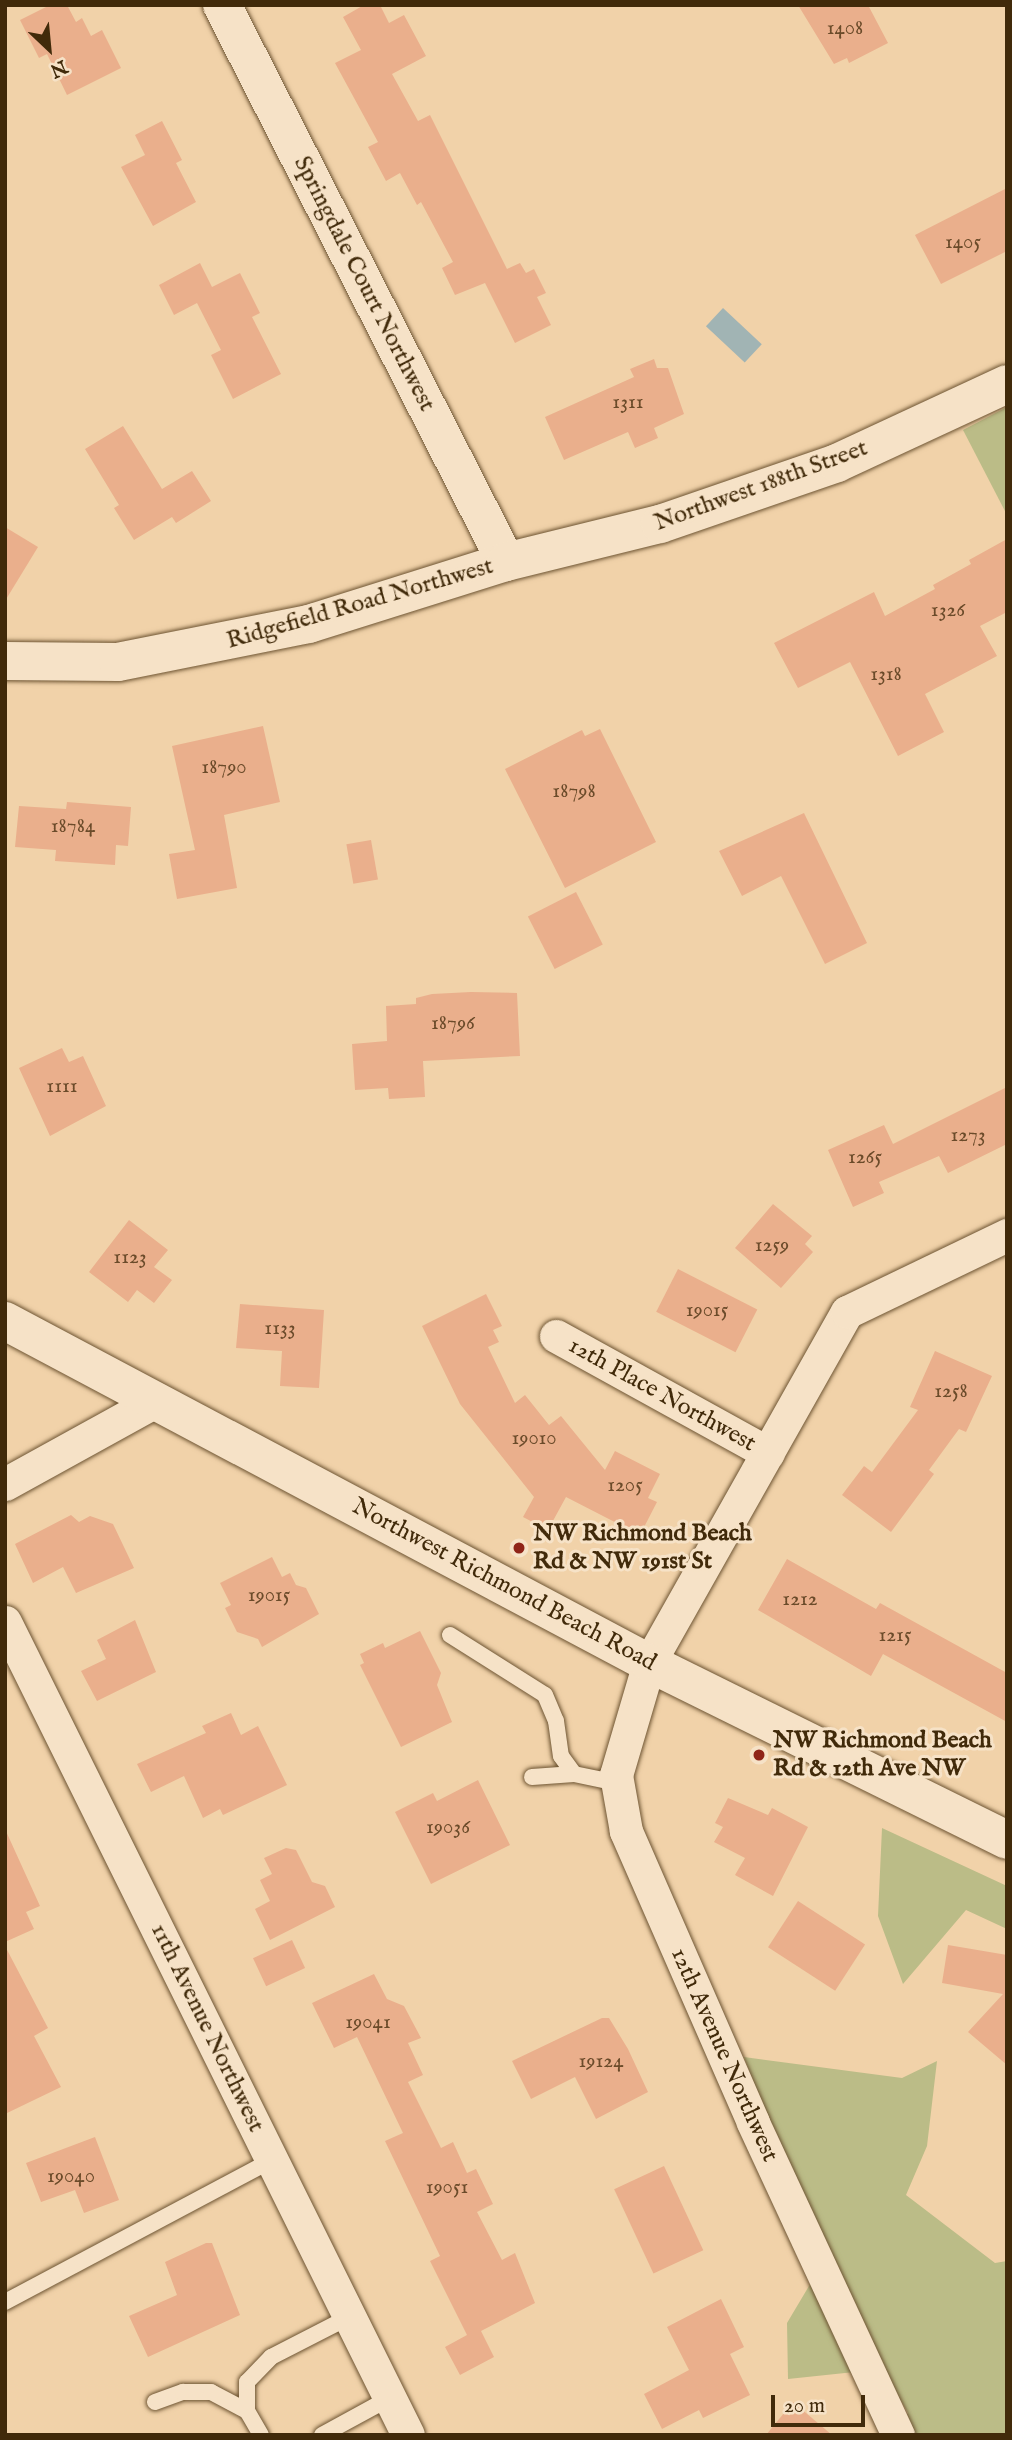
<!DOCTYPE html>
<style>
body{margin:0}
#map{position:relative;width:1012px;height:2440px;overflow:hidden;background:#f1d2a9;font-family:"IM FELL English",serif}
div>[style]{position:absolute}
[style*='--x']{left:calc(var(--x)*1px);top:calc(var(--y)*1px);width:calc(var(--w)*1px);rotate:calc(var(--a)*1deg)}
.green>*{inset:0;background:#bbbc87}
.water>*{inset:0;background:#a1b4b4;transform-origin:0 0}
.building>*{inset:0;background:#eaaf8c;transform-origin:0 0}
.roads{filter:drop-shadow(0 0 2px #6d5432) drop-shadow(0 0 2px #6d5432)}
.lane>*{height:16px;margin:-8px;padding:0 8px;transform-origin:8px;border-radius:8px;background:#f6e2c7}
.street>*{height:33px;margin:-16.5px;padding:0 16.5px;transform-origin:16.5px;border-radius:16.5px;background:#f6e2c7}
.secondary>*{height:38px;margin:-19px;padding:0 19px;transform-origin:19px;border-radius:19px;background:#f6e2c7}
.dots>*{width:19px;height:19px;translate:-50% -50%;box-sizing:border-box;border:4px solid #f6e2c7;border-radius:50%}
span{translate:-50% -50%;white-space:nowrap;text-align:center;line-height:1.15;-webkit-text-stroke:6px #f6e2c7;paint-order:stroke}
.number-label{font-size:21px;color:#6b4b2a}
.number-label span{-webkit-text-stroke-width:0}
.street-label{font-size:24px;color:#412a0a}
.poi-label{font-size:24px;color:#412a0a;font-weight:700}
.left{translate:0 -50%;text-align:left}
.frame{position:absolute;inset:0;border:7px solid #412a0a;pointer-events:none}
.north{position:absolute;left:14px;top:14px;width:70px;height:70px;-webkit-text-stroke:5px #f6e2c7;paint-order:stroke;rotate:154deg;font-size:19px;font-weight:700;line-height:28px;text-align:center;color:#412a0a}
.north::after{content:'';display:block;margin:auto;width:24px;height:32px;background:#412a0a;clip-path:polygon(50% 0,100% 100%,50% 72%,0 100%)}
.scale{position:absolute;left:771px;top:2395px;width:94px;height:32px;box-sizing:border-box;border:4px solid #412a0a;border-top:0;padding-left:9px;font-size:21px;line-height:24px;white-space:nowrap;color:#412a0a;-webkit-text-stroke:5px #f6e2c7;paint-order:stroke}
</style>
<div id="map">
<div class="green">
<i style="clip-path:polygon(1007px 407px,1007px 515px,963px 430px)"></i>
<i style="clip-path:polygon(882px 1828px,1007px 1886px,1007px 1929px,966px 1910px,903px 1984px,878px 1916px)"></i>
<i style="clip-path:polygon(744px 2057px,902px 2078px,937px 2061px,927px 2146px,906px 2195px,995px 2263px,1007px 2261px,1007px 2435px,892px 2435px,908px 2413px,883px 2369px,788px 2379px,787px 2323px,828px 2254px,791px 2180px)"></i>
</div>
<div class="water">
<i style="left:723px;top:308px;width:53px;height:25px;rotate:43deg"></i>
</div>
<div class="building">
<i style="clip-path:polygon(50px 5px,67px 5px,76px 22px,82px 18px,91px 36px,102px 30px,121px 68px,67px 95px,47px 54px,39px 58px,20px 20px)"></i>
<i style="clip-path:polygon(364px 5px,380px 5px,389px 23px,404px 15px,426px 56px,392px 74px,418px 121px,430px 115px,507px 269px,520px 263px,526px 273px,534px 269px,546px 293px,537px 297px,551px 325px,515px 343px,485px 283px,455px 295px,442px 268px,453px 262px,421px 202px,417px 205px,400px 173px,386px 181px,368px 147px,378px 142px,335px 63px,361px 50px,343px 17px)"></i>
<i style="clip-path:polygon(798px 5px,868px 5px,888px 43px,849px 63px,847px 58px,834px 64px)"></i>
<i style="clip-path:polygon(162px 121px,182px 160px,176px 163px,196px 202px,153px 226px,121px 167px,145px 155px,135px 135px)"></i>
<i style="clip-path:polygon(1007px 188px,1007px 251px,941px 284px,915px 235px)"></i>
<i style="clip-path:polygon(200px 263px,212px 287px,240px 273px,260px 313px,252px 317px,281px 374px,233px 399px,211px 355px,221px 350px,197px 303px,174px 315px,159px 285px)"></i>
<i style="clip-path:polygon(654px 359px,657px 368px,668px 368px,684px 414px,654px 428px,658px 438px,635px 448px,628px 432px,564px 460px,545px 417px,634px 377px,630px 369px)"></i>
<i style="clip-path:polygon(123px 426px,162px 489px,192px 471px,211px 501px,176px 523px,172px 517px,134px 540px,114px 508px,119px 505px,85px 449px)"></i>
<i style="clip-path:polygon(5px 527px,38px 547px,5px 601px)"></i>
<i style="clip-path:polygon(1007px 539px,1007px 612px,980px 626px,997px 656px,925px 694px,944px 732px,898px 756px,850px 662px,798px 688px,774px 643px,874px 592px,885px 616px,935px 589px,933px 585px,971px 564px,969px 560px)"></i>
<i style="clip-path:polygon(263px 726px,280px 802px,224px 815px,237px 888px,177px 899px,169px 854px,195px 850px,172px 746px)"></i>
<i style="clip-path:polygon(600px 729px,656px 842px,565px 888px,505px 769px,582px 730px,585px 736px)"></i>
<i style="clip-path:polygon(67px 802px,131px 807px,128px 846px,116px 845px,115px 865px,55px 861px,56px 850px,15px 847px,19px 806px,66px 809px)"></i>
<i style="clip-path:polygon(804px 813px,867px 943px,825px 964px,781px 876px,742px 896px,719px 851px)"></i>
<i style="left:371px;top:840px;width:40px;height:25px;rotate:80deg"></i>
<i style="left:576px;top:892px;width:59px;height:54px;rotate:63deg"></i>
<i style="clip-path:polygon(471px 992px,517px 993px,520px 1056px,423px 1061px,425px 1097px,389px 1099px,388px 1088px,355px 1090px,352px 1044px,387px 1041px,386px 1006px,416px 1004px,416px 998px,432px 994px)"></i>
<i style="clip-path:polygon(62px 1048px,69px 1062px,83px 1056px,106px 1106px,50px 1136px,19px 1068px)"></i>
<i style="clip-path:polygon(1007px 1087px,1007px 1144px,948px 1173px,939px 1156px,879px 1182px,884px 1193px,853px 1207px,828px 1150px,884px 1125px,893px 1144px)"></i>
<i style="clip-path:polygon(773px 1204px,812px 1236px,805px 1244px,813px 1252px,781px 1288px,735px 1248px)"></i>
<i style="clip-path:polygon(129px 1220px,168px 1250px,154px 1267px,172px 1280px,154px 1303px,137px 1290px,128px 1302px,89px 1272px)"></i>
<i style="left:678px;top:1269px;width:89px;height:48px;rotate:27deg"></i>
<i style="clip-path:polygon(486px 1294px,502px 1326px,493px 1330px,499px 1342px,488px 1347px,515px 1403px,525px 1395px,549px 1425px,561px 1416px,605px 1470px,615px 1451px,660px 1474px,648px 1498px,657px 1502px,640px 1535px,566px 1497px,548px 1530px,523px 1517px,534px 1497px,460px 1404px,422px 1326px)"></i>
<i style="clip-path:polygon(240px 1304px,324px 1310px,319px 1388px,280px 1386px,282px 1351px,236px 1348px)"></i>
<i style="clip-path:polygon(935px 1351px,992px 1376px,966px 1432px,959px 1429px,929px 1470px,934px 1474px,891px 1532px,842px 1495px,864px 1466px,872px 1472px,918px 1410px,910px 1407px)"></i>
<i style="clip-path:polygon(71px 1515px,79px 1522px,90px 1516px,113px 1524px,134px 1568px,76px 1593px,63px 1567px,33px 1583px,15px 1544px)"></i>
<i style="clip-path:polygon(272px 1557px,282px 1577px,290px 1573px,296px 1585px,306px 1588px,319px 1614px,262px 1647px,258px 1639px,237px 1632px,225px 1608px,231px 1605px,220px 1583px)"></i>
<i style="clip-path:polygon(787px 1559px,876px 1609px,880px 1603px,1007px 1673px,1007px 1722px,883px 1654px,871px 1676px,758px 1610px)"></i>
<i style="clip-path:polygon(135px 1620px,156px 1672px,97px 1701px,81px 1671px,106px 1659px,97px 1640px)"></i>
<i style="clip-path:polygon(420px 1631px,441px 1673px,437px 1685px,452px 1722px,401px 1747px,360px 1665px,364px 1663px,360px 1654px,383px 1643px,385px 1648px)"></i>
<i style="clip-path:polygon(231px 1713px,241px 1735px,258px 1726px,287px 1785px,223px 1815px,220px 1809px,203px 1818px,184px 1776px,151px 1792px,137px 1764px,206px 1733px,202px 1726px)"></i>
<i style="clip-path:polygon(478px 1780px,510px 1845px,431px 1884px,395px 1812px,433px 1793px,437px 1801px)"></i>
<i style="clip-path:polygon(728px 1798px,768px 1815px,772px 1808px,808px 1827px,773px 1896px,735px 1875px,745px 1858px,714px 1842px,723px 1827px,715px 1823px)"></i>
<i style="clip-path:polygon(5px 1829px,40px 1906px,26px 1912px,34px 1929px,5px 1942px)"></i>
<i style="clip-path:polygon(286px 1848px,296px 1850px,312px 1882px,325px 1886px,335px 1907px,270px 1940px,255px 1909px,270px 1901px,260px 1880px,272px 1874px,264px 1858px)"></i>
<i style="left:798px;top:1901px;width:80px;height:55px;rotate:33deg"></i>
<i style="left:292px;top:1940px;width:31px;height:43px;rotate:65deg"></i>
<i style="clip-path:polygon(948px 1945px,1007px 1955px,1007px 2065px,968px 2032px,1003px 1994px,942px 1983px)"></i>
<i style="clip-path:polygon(5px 1946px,48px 2028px,34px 2036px,61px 2087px,5px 2114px)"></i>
<i style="clip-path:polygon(374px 1974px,387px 1999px,404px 2006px,421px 2038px,408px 2043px,423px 2075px,408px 2082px,441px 2148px,453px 2142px,467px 2173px,476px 2169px,493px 2204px,477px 2212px,502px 2260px,515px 2253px,535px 2303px,481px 2331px,494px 2357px,460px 2375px,445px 2347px,467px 2335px,430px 2261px,440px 2256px,385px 2141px,403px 2133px,357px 2037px,334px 2048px,312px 2003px)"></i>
<i style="clip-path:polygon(602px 2018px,609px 2018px,628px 2049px,648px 2092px,596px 2119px,575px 2077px,531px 2099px,512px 2061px)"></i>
<i style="clip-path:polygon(95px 2137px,119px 2200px,84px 2213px,75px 2190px,41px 2202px,26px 2163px)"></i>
<i style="left:664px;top:2166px;width:93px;height:55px;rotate:65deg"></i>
<i style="clip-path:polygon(206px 2243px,212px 2243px,240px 2315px,148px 2357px,129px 2316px,177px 2295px,165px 2262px)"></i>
<i style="clip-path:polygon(721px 2299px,744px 2347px,730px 2354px,750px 2395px,703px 2418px,699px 2410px,662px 2429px,644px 2394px,689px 2370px,667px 2327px)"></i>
<i style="clip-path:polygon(793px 2402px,832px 2435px,766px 2435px)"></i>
</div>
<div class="roads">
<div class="lane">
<i style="--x:450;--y:1635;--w:112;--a:32.3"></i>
<i style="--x:545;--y:1695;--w:28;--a:67"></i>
<i style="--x:556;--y:1721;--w:35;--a:82"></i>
<i style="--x:561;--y:1756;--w:22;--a:54"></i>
<i style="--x:574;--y:1774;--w:45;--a:11.6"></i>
<i style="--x:532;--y:1777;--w:42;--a:-4.1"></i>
<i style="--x:5;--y:2302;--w:302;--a:-28"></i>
<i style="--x:155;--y:2402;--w:30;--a:-20"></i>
<i style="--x:183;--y:2392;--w:28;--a:0"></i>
<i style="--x:211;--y:2392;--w:41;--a:27.8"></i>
<i style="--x:261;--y:2435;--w:28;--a:-120"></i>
<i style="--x:247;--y:2411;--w:29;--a:-90"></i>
<i style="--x:247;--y:2382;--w:35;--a:-46"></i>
<i style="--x:271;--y:2357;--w:88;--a:-27.1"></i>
<i style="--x:322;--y:2435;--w:77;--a:-28.6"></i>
</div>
<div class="street">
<i style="--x:556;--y:1336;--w:242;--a:28.9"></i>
<i style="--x:5;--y:1484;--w:174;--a:-28.9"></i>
<i style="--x:5;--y:1622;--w:907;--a:63.63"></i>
<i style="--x:898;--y:2435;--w:345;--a:-114.9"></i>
<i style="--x:753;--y:2122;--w:318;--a:-113.6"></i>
<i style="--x:626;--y:1831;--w:57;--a:-100.1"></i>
<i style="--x:616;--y:1775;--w:117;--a:-73.6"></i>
<i style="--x:649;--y:1663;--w:403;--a:-60.6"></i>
<i style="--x:847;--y:1312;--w:178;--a:-25.7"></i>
</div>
<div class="secondary">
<i style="--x:222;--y:5;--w:625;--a:62.98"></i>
<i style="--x:5;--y:661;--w:113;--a:0.5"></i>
<i style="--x:118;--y:662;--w:195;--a:-11.3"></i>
<i style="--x:309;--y:624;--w:207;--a:-17.5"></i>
<i style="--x:506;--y:562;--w:159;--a:-13.9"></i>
<i style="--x:660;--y:524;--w:187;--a:-19"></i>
<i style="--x:837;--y:463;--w:187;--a:-24.9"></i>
<i style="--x:5;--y:1321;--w:729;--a:27.97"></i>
<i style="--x:649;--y:1663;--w:399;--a:26.3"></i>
</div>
</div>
<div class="dots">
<i style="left:519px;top:1548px;background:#8f2418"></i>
<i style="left:759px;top:1755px;background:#8f2418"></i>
</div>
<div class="number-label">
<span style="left:845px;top:29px">1408</span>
<span style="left:963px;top:243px">1405</span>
<span style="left:628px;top:403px">1311</span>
<span style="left:948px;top:611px">1326</span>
<span style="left:886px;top:675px">1318</span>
<span style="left:224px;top:768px">18790</span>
<span style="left:574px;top:792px">18798</span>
<span style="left:73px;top:827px">18784</span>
<span style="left:453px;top:1024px">18796</span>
<span style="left:62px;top:1087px">1111</span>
<span style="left:968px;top:1136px">1273</span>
<span style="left:865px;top:1158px">1265</span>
<span style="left:772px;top:1246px">1259</span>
<span style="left:130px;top:1258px">1123</span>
<span style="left:707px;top:1311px">19015</span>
<span style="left:280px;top:1329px">1133</span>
<span style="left:951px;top:1392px">1258</span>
<span style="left:534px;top:1439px">19010</span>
<span style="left:625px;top:1486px">1205</span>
<span style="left:269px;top:1596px">19015</span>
<span style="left:800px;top:1600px">1212</span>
<span style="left:895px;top:1636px">1215</span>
<span style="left:448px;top:1828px">19036</span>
<span style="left:368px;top:2023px">19041</span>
<span style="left:601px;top:2062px">19124</span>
<span style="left:71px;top:2177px">19040</span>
<span style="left:447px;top:2188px">19051</span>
</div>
<div class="street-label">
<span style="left:364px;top:284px;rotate:63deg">Springdale Court Northwest</span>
<span style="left:761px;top:486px;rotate:-20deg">Northwest 188th Street</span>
<span style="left:360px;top:604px;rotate:-16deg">Ridgefield Road Northwest</span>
<span style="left:662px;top:1395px;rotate:29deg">12th Place Northwest</span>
<span style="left:504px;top:1585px;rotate:28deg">Northwest Richmond Beach Road</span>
<span style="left:207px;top:2028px;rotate:64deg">11th Avenue Northwest</span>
<span style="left:724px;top:2055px;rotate:66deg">12th Avenue Northwest</span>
</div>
<div class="poi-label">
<span class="left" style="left:533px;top:1548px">NW Richmond Beach<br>Rd &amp; NW 191st St</span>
<span class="left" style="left:773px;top:1755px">NW Richmond Beach<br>Rd &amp; 12th Ave NW</span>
</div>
<div class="frame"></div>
<div class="north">N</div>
<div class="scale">20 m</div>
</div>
